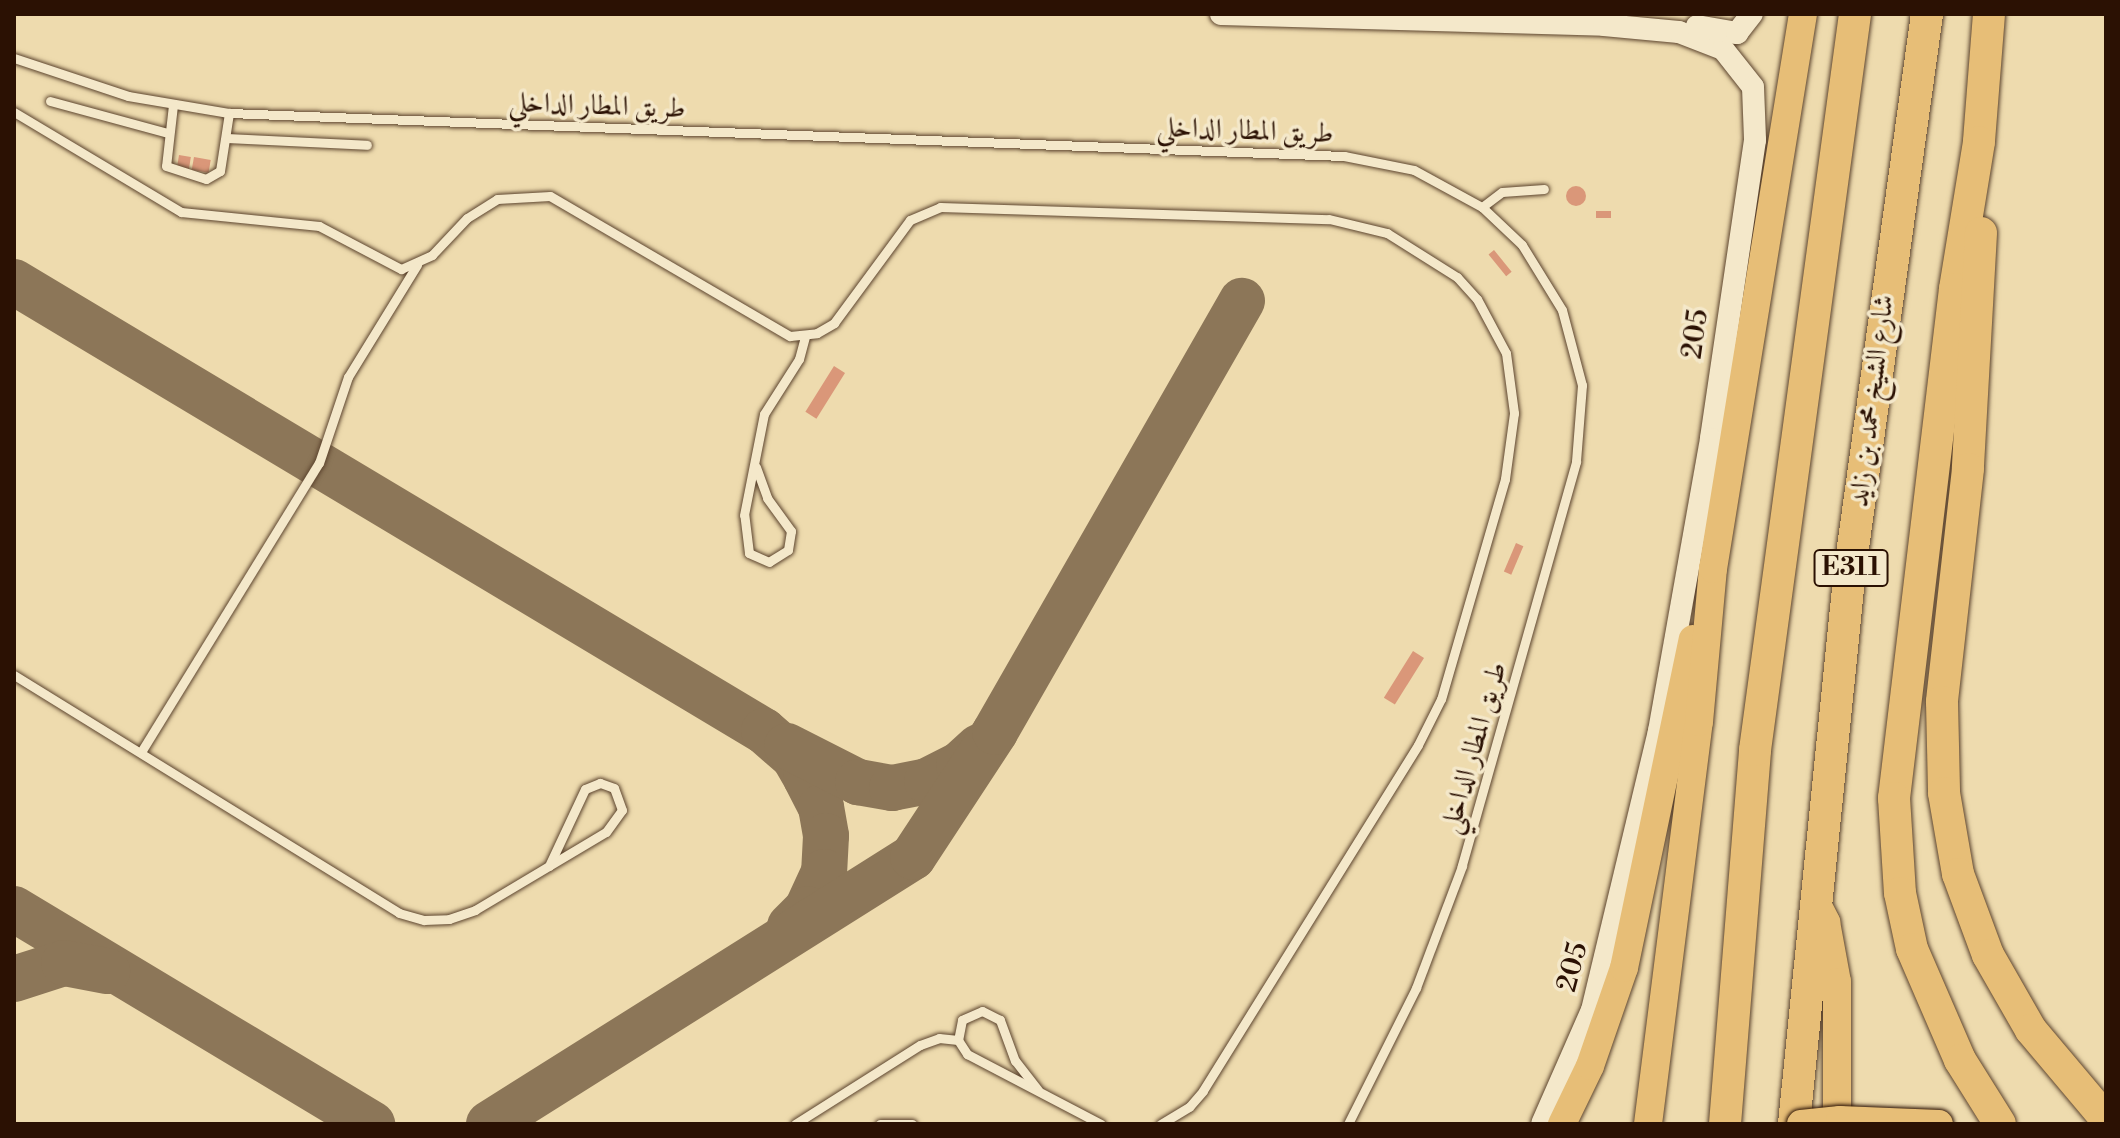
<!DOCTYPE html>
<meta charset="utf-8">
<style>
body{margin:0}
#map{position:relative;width:2120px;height:1138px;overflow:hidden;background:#eedbae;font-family:"Libre Bodoni",Amiri,serif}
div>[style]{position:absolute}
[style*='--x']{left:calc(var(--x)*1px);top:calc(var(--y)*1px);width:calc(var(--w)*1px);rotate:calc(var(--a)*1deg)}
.taxiway>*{height:46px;margin:-23px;padding:0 23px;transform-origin:23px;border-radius:23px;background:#8c7658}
.building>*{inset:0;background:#da9779;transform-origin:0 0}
.round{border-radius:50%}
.roads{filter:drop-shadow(0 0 2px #5c442e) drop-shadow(0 0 2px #5c442e)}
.service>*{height:9px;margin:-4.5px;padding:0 4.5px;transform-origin:4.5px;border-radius:4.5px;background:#f4e8ca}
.tertiary>*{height:22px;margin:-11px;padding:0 11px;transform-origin:11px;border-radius:11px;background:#f4e8ca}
.trunk>*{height:28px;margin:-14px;padding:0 14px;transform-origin:14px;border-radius:14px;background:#e7be77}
.motorway>*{height:32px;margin:-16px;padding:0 16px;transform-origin:16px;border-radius:16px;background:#e7be77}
.bridges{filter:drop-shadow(0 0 2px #2b1103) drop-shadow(0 0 2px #2b1103)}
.trunk-bridge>*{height:28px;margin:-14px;padding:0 14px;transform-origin:14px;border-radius:14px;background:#e7be77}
span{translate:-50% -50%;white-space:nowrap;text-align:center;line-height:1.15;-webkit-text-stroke:7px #f4e8ca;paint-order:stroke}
.shield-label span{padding:2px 6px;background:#f4e8ca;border:2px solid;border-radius:6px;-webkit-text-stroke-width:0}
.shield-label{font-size:26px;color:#2b1103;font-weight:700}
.street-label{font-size:28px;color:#2b1103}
.frame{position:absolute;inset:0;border:16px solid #2b1103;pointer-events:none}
</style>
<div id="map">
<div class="taxiway">
<i style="--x:14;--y:282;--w:874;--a:30.91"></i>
<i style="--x:764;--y:731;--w:40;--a:41"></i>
<i style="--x:794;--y:757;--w:24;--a:60"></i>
<i style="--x:806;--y:778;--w:33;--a:63"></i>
<i style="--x:821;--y:807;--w:29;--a:80"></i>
<i style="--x:826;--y:836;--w:36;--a:93"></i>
<i style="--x:824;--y:872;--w:41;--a:114.7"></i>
<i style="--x:807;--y:909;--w:24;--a:135"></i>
<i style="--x:787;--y:746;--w:80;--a:26.9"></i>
<i style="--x:858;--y:782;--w:35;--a:10"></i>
<i style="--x:892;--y:788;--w:36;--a:-11"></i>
<i style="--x:927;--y:781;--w:36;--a:-27"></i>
<i style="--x:959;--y:765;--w:27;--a:-42"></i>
<i style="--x:14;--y:909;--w:418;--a:31"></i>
<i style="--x:14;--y:979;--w:52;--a:-17.7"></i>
<i style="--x:64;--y:963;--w:44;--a:10.5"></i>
<i style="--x:489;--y:1124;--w:501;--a:-32.2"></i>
<i style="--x:913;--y:857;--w:149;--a:-56.7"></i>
<i style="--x:995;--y:732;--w:497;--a:-60.2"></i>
</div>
<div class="building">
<i style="left:179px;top:155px;width:12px;height:12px;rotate:9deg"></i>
<i style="left:194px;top:157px;width:17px;height:13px;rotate:10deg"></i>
<i class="round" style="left:1566px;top:186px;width:20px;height:20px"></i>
<i style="left:1596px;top:211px;width:15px;height:7px"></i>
<i style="left:1494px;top:250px;width:28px;height:7px;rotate:51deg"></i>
<i style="left:834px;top:366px;width:13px;height:54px;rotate:32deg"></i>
<i style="left:1516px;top:543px;width:8px;height:31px;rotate:23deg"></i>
<i style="left:1413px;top:651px;width:13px;height:55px;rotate:32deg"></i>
</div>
<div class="roads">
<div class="service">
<i style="--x:14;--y:58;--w:120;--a:18.4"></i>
<i style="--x:128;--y:96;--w:102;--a:9.6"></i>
<i style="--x:229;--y:113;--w:1116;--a:2.21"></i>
<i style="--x:1344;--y:156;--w:71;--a:11.3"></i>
<i style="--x:1414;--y:170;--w:77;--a:28.6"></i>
<i style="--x:1482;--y:207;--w:55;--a:43.5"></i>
<i style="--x:1522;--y:245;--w:76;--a:58.4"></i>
<i style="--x:1562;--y:310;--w:78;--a:75.1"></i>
<i style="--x:1582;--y:385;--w:77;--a:94.5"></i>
<i style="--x:1576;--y:462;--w:420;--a:105.8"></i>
<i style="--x:1462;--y:866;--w:130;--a:110.7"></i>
<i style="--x:1416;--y:988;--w:152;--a:116.6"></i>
<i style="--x:50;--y:101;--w:122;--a:15.2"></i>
<i style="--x:173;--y:105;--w:61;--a:96.5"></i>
<i style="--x:166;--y:166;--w:42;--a:18"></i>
<i style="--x:206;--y:179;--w:16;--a:-30"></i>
<i style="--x:220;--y:171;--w:59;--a:-81.2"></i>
<i style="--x:14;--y:112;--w:195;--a:30.9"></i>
<i style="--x:181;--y:212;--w:139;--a:5.8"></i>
<i style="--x:319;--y:226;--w:93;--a:27.7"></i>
<i style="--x:401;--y:269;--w:34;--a:-24"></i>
<i style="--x:432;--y:255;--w:51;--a:-46.6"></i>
<i style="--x:467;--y:218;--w:36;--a:-32"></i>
<i style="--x:497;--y:199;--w:53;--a:-3.2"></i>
<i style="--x:550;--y:196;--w:278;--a:30.3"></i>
<i style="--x:790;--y:336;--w:27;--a:-6"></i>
<i style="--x:817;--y:333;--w:20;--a:-30"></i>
<i style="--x:834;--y:323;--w:128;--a:-53.6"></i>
<i style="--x:910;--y:220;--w:33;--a:-23"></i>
<i style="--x:940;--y:207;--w:389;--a:1.8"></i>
<i style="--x:1329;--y:219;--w:60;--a:13.6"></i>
<i style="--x:1387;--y:233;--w:83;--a:32.2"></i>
<i style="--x:1457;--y:277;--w:30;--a:48"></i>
<i style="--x:1477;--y:299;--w:61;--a:61.8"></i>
<i style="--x:1506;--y:353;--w:61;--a:82.4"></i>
<i style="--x:1514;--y:413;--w:67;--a:97.8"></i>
<i style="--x:1505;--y:479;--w:229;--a:106.2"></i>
<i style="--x:1441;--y:699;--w:51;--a:116.6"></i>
<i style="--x:1418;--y:745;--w:407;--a:121.9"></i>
<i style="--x:1203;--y:1091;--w:21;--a:131"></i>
<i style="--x:1189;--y:1107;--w:33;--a:149"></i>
<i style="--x:226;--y:138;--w:141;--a:2.8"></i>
<i style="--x:1482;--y:207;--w:25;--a:-37"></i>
<i style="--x:1502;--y:192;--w:42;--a:-4.1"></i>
<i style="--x:756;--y:467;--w:33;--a:70"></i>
<i style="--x:767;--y:498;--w:41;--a:54"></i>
<i style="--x:791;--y:531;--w:19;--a:99"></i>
<i style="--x:788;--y:550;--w:22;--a:148"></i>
<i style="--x:769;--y:562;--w:22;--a:-156"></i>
<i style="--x:749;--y:553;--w:38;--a:-97"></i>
<i style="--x:744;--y:515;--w:103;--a:-78.8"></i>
<i style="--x:764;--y:414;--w:65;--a:-57.5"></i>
<i style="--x:799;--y:359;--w:24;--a:-75"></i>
<i style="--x:14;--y:675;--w:453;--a:31.7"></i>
<i style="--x:399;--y:913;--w:26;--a:16"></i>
<i style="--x:424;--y:920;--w:25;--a:-2"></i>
<i style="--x:449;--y:919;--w:28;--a:-19"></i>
<i style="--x:475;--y:910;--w:152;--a:-30.8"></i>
<i style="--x:606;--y:832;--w:27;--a:-54"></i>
<i style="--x:622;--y:810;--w:23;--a:-110"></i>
<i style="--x:614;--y:788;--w:15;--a:-160"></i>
<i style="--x:600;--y:783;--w:16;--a:158"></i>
<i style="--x:585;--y:789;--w:85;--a:115.1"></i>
<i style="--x:141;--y:752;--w:339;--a:-58.4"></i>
<i style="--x:319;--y:463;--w:91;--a:-71.4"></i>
<i style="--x:348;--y:377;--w:132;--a:-58.4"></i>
<i style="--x:1038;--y:1090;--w:37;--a:-128"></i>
<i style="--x:1015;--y:1061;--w:44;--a:-110.1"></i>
<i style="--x:1000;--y:1020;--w:20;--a:-153"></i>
<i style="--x:982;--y:1011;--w:22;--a:156"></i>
<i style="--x:962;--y:1020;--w:20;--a:101"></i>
<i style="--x:958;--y:1040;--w:17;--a:57"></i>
<i style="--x:967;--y:1054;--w:151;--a:27.6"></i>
<i style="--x:795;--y:1124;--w:148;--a:-32.3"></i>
<i style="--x:920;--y:1045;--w:20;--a:-20"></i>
<i style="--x:939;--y:1038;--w:19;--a:6"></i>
<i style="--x:880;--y:1124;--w:32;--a:0"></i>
</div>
<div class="tertiary">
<i style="--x:1221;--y:14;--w:383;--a:1.6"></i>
<i style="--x:1604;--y:25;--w:75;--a:5.3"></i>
<i style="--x:1679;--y:32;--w:47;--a:21.1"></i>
<i style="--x:1723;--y:49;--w:48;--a:51.7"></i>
<i style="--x:1753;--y:87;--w:53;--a:87.8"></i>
<i style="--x:1755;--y:140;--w:302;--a:98.4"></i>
<i style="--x:1711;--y:439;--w:297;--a:100.1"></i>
<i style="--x:1659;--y:731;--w:287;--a:103.5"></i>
<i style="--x:1592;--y:1010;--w:124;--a:113.7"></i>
<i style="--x:1697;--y:26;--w:41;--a:9.9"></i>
<i style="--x:1737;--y:33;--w:24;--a:-52"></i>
</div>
<div class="trunk">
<i style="--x:1815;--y:900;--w:25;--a:63"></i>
<i style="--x:1826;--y:922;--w:61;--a:79.6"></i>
<i style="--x:1837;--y:982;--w:142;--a:90"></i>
<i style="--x:1562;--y:1124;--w:64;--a:-64.2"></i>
<i style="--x:1590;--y:1066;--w:104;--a:-70.9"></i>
<i style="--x:1624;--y:968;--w:336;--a:-78.2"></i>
<i style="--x:1648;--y:1124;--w:405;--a:-82.8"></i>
<i style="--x:1699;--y:722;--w:154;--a:-84.8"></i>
<i style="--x:1713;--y:569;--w:562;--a:-80.79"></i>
</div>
<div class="motorway">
<i style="--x:1989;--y:14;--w:128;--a:94.5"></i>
<i style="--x:1979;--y:142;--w:149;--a:99.3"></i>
<i style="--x:1955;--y:289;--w:513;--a:96.83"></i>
<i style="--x:1894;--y:798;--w:95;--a:86.4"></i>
<i style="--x:1900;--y:893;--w:57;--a:77.9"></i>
<i style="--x:1912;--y:949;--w:121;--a:66.6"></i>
<i style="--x:1960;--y:1060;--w:75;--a:58"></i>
<i style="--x:1981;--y:233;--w:236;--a:93.2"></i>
<i style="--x:1968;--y:469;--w:234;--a:96.4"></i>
<i style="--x:1942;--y:702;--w:91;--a:88.7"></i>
<i style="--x:1944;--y:793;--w:82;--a:80.2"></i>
<i style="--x:1958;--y:874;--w:86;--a:69.7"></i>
<i style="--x:1988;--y:955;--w:86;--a:60.2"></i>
<i style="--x:2031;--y:1030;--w:116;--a:49.9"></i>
<i style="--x:1725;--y:1124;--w:375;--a:-85.4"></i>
<i style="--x:1755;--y:750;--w:743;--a:-82.26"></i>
<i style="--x:1794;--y:1124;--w:558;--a:-84.24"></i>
<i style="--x:1850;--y:569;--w:560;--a:-82.1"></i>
</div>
</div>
<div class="bridges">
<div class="trunk-bridge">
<i style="--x:1801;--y:1124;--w:39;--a:-6"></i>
<i style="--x:1840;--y:1120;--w:99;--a:2.3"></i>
</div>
</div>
<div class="shield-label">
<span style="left:1851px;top:568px">E311</span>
</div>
<div class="street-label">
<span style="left:597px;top:106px;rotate:2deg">طريق المطار الداخلي</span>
<span style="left:1245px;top:131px;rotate:2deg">طريق المطار الداخلي</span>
<span style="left:1696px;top:334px;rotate:-82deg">205</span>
<span style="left:1872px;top:401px;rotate:-83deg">شارع الشيخ محمد بن زايد</span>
<span style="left:1474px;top:748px;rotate:-74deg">طريق المطار الداخلي</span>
<span style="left:1573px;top:967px;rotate:-75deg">205</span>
</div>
<div class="frame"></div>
</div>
